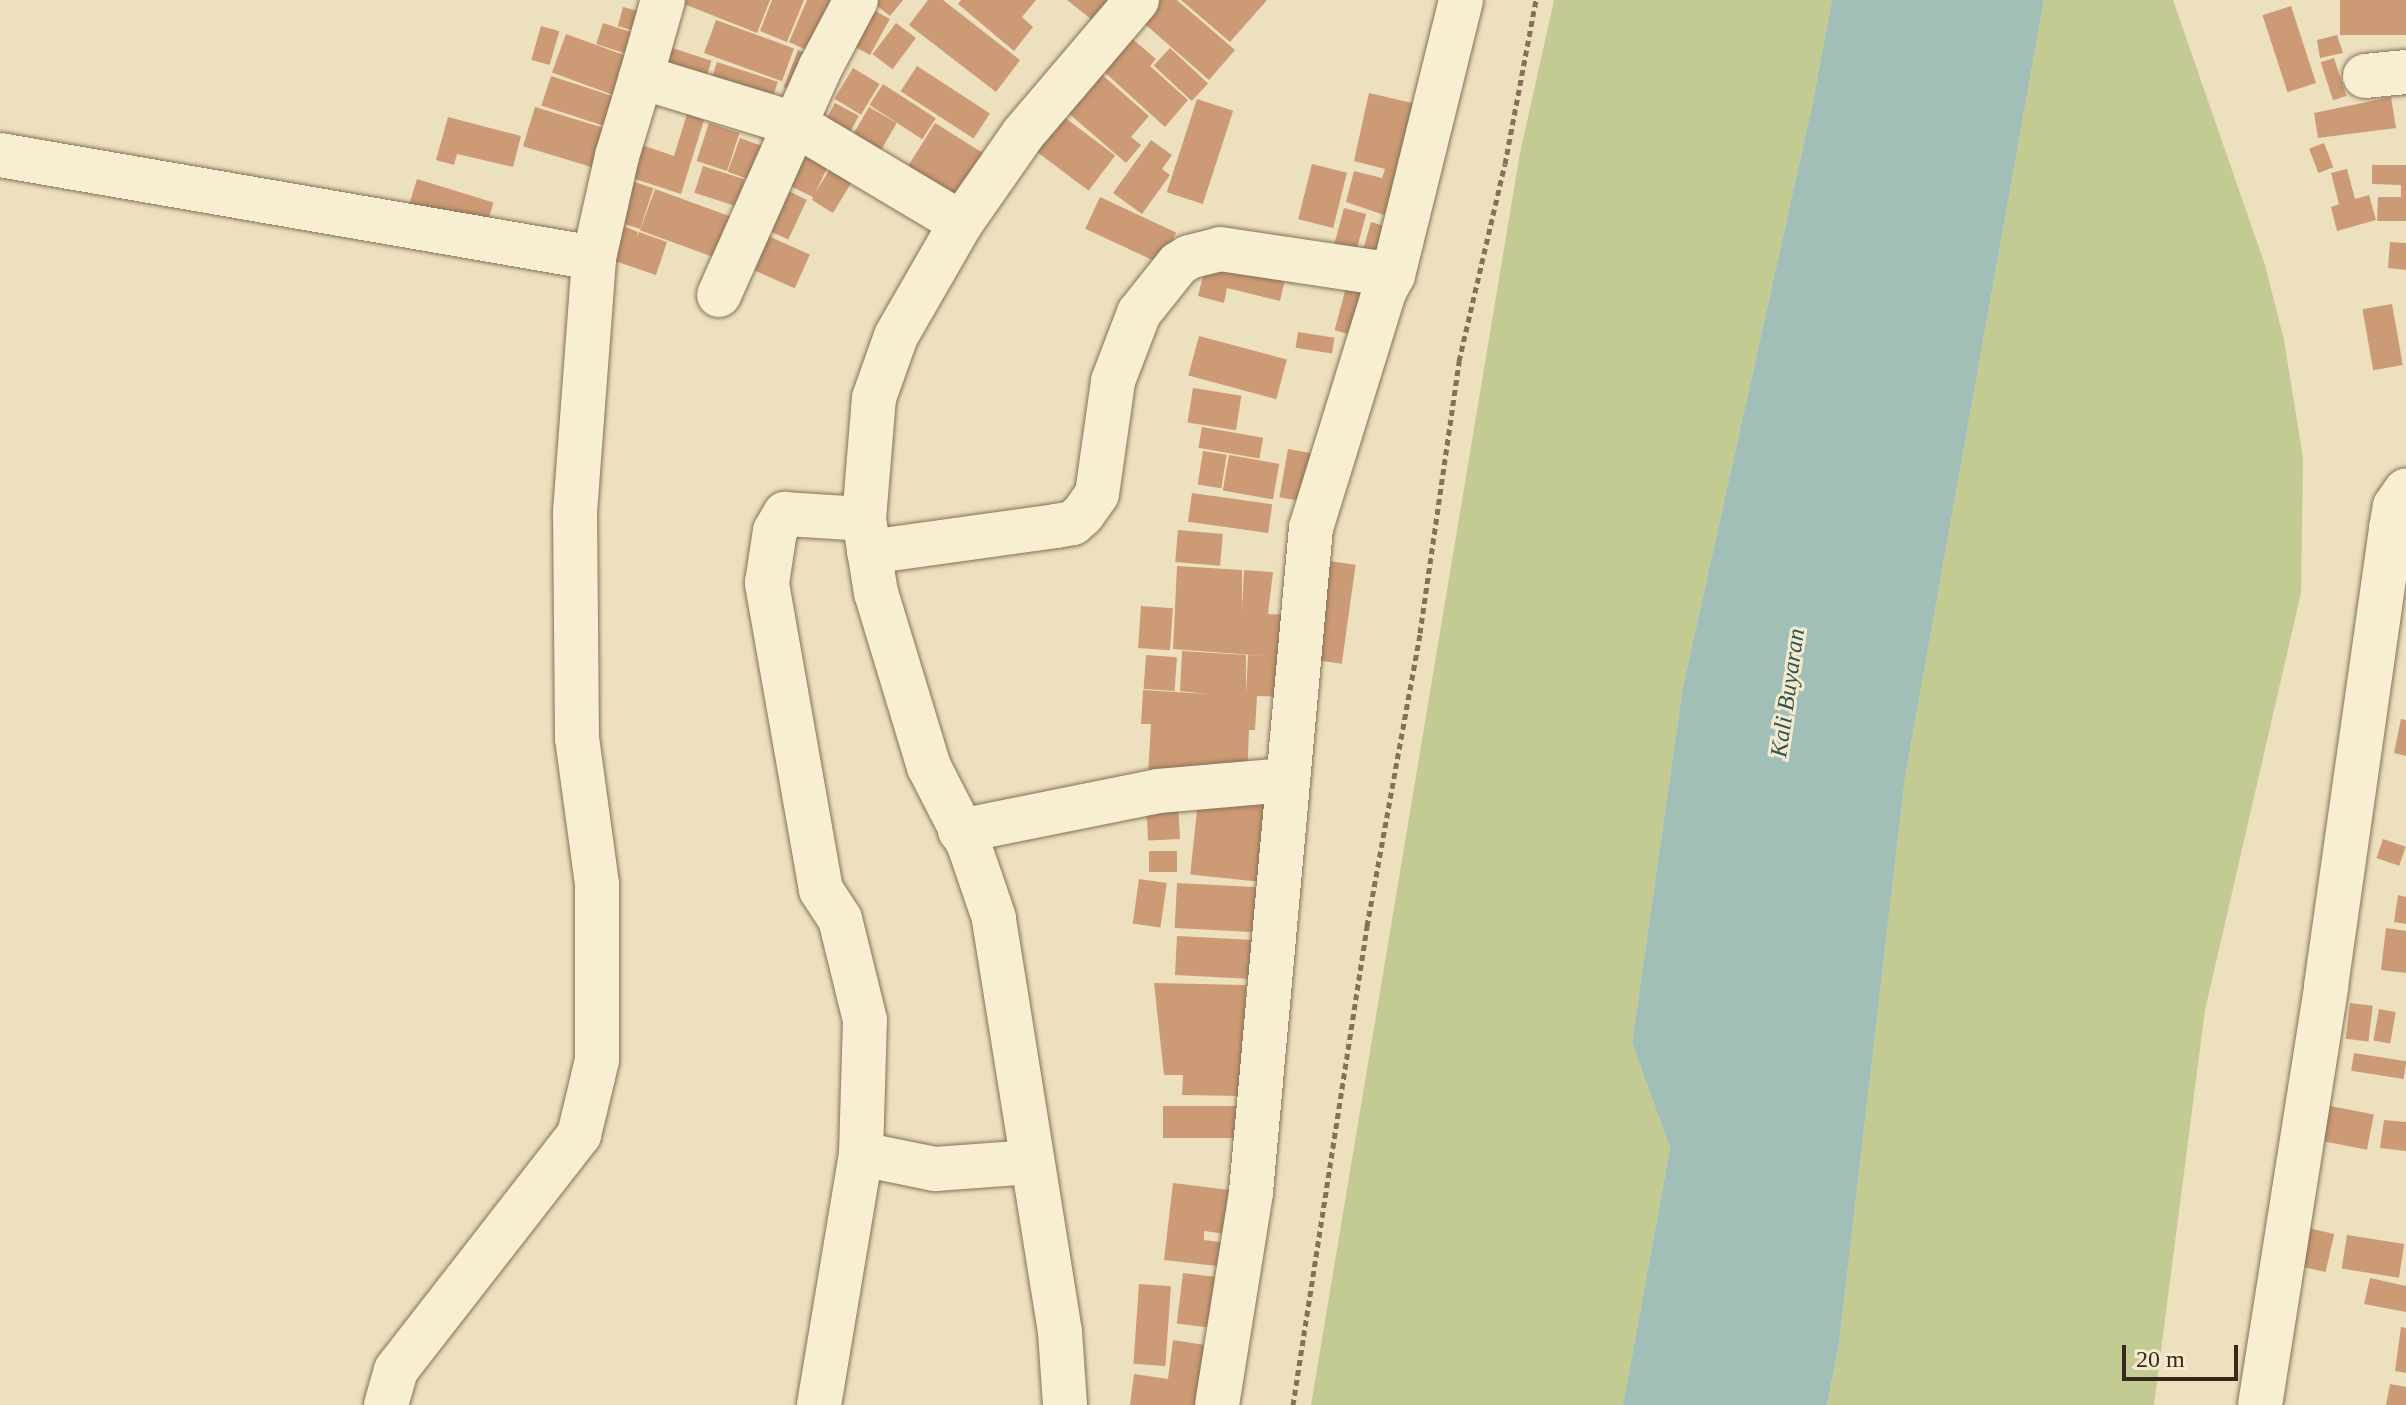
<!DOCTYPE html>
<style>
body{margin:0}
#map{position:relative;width:2406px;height:1405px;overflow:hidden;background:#ede0be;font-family:"Times New Roman",serif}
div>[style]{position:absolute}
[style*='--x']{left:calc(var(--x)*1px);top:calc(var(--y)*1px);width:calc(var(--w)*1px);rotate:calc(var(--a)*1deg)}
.green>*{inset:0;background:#c3cb93}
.water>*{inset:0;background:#a2bfb7}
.building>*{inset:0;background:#cc9a74;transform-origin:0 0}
.path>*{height:5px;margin-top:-2.5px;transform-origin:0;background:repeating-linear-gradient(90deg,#857157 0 6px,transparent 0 10px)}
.roads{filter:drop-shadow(0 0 2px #857157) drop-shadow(0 0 2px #857157)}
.street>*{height:44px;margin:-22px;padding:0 22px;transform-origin:22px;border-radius:22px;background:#f8eed1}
span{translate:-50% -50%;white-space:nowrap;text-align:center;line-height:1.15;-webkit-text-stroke:6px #f5eace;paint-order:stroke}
.water-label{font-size:24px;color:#2b5553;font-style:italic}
.scale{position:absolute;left:2122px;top:1345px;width:116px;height:36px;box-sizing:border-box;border:4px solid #35291c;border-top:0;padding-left:10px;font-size:24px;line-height:28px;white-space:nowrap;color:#35291c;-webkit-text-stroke:6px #f5eace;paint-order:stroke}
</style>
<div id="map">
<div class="green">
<i style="clip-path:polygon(1554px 0,1832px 0,1812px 106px,1683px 686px,1632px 1043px,1670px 1148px,1623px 1405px,1311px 1405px,1520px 153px)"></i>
<i style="clip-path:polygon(2044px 0,2173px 0,2265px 265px,2284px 340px,2303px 458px,2301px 593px,2205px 1010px,2154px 1405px,1827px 1405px,1839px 1344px,1905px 778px)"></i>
</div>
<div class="water">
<i style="clip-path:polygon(1832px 0,2044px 0,1905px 778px,1839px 1344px,1827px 1405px,1623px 1405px,1670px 1148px,1632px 1043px,1683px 686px,1812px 106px)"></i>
</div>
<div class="building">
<i style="clip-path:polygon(686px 0,770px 0,757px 33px,684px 4px)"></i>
<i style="clip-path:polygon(772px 0,804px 0,787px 42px,760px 31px)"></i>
<i style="clip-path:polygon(807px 0,841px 0,818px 55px,789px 42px)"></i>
<i style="clip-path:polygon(870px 0,903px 0,890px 16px)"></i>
<i style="clip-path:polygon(928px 0,943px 0,1020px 60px,996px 92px,909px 25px)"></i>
<i style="clip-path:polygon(961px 0,1036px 0,1022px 17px,1033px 27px,1014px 51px,958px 4px)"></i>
<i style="clip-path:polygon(1067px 0,1114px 0,1096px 23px)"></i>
<i style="clip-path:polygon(1154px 0,1177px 0,1235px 50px,1209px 80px,1138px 18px)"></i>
<i style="clip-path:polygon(1181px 0,1267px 0,1230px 42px)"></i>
<i style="left:2340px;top:0;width:66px;height:35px"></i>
<i style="left:2291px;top:6px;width:81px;height:30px;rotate:72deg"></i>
<i style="left:623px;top:7px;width:27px;height:20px;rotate:15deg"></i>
<i style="left:868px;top:7px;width:25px;height:41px;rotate:29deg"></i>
<i style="left:716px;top:20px;width:83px;height:35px;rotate:20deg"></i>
<i style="left:603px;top:23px;width:40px;height:22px;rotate:18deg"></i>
<i style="left:896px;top:23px;width:25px;height:39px;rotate:37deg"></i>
<i style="left:541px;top:26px;width:19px;height:35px;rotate:16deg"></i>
<i style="left:566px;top:34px;width:69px;height:41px;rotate:20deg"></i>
<i style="clip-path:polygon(2337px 35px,2343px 53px,2320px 58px,2317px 40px)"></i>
<i style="clip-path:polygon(1129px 36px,1156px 59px,1150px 66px,1188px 100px,1165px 127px,1101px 69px)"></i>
<i style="left:663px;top:45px;width:51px;height:45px;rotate:18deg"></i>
<i style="left:1170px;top:48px;width:52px;height:24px;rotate:43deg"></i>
<i style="left:798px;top:50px;width:19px;height:40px;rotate:21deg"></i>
<i style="left:2334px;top:58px;width:40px;height:14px;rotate:72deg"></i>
<i style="left:717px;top:62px;width:64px;height:36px;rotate:18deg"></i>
<i style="clip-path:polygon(1091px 65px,1149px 116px,1131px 137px,1141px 145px,1126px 163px,1066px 111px)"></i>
<i style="left:917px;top:66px;width:87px;height:30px;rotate:33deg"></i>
<i style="left:853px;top:68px;width:31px;height:36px;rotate:31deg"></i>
<i style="left:551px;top:76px;width:71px;height:31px;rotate:18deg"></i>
<i style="left:883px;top:84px;width:63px;height:25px;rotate:33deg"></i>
<i style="clip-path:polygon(1369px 93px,1425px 106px,1399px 220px,1346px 202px,1354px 171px,1382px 178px,1385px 169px,1354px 161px)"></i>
<i style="clip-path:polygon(2391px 97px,2396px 128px,2318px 138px,2314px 113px)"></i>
<i style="left:1197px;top:99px;width:38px;height:98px;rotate:18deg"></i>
<i style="left:835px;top:103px;width:27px;height:30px;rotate:28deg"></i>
<i style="left:535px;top:107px;width:79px;height:41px;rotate:17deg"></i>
<i style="left:869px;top:107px;width:32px;height:44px;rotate:30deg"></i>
<i style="clip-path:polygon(687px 114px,704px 120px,681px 194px,626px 176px,636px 143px,674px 156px)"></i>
<i style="left:1060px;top:114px;width:69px;height:44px;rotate:37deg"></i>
<i style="clip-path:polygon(448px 117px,521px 136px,513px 167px,457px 154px,454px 165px,436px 160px)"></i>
<i style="left:709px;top:123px;width:32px;height:40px;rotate:18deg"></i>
<i style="left:935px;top:123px;width:64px;height:64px;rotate:32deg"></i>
<i style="left:740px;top:138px;width:30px;height:36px;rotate:20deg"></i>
<i style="clip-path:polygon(1151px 140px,1172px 155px,1162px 169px,1170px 175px,1142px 214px,1113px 193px)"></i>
<i style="left:2324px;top:143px;width:26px;height:16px;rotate:69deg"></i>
<i style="clip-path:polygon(798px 151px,828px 166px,815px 193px,831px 167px,853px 180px,833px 213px,812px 200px,813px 197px,782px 182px)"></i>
<i style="left:1312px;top:164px;width:36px;height:57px;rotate:14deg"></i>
<i style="clip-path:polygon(2372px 165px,2406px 165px,2406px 221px,2377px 221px,2378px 197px,2401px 197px,2401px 185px,2372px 184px)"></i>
<i style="left:703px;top:166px;width:44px;height:28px;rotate:18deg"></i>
<i style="clip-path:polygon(2347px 169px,2355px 199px,2369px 195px,2376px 220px,2337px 231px,2331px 207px,2339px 204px,2331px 173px)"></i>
<i style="left:622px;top:178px;width:33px;height:43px;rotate:18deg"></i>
<i style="left:417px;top:179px;width:80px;height:33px;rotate:17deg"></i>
<i style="left:655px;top:189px;width:81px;height:44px;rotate:20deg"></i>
<i style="left:786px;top:190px;width:23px;height:44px;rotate:25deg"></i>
<i style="left:1100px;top:197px;width:84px;height:35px;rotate:25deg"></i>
<i style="left:1344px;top:208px;width:23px;height:44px;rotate:15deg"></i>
<i style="left:1371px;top:222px;width:26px;height:34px;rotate:16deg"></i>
<i style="clip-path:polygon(618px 224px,638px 232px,636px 238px,639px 232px,667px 242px,656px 275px,606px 258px)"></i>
<i style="left:766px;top:235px;width:48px;height:37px;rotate:24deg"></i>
<i style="clip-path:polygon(2390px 242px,2406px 243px,2406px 270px,2388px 268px)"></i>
<i style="clip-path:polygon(1208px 256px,1286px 275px,1280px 301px,1227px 288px,1224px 303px,1198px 296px)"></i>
<i style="left:1348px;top:280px;width:28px;height:52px;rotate:15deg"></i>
<i style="left:2392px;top:304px;width:62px;height:30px;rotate:80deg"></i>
<i style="left:1298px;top:332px;width:37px;height:16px;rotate:9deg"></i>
<i style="left:1199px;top:336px;width:91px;height:41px;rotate:15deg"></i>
<i style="left:1193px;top:388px;width:49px;height:35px;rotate:9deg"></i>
<i style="left:1202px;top:427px;width:62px;height:21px;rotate:10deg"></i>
<i style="left:1288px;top:449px;width:27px;height:49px;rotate:10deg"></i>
<i style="left:1203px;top:451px;width:24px;height:34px;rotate:9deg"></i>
<i style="left:1229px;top:455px;width:51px;height:36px;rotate:10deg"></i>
<i style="left:1192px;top:493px;width:81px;height:29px;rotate:8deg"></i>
<i style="left:1178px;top:530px;width:45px;height:32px;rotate:5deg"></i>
<i style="left:1322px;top:560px;width:34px;height:100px;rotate:8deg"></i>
<i style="clip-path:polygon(1177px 566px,1242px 570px,1242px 610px,1244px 570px,1273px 572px,1268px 614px,1292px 615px,1289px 697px,1257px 696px,1255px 730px,1249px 730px,1247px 781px,1148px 775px,1151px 724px,1141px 724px,1143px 690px,1208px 694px,1180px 691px,1182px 651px,1246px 655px,1246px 695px,1248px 655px,1266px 656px,1173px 649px)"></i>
<i style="left:1141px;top:606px;width:32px;height:42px;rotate:4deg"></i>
<i style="left:1146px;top:655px;width:31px;height:34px;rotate:4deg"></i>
<i style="clip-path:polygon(2401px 719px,2406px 720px,2406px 756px,2394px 753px)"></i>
<i style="left:1199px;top:791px;width:77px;height:84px;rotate:6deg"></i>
<i style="left:1178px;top:801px;width:38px;height:32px;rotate:87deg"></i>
<i style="left:2383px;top:839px;width:24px;height:20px;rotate:19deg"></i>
<i style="left:1149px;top:851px;width:28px;height:21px"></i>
<i style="left:1139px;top:879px;width:28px;height:45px;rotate:8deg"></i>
<i style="left:1177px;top:883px;width:82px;height:45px;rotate:3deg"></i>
<i style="clip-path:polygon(2398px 895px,2406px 897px,2406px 924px,2394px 922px)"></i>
<i style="clip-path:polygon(2386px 928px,2406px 931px,2406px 973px,2381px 970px)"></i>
<i style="left:1177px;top:936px;width:77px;height:39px;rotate:3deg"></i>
<i style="clip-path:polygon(1154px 983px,1246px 985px,1244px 1096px,1182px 1095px,1183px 1075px,1164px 1075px)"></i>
<i style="left:2350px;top:1003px;width:23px;height:36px;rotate:7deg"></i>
<i style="left:2379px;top:1009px;width:17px;height:32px;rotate:10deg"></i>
<i style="left:2354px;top:1053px;width:53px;height:18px;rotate:9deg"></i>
<i style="left:2315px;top:1103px;width:60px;height:36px;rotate:11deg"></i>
<i style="left:1163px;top:1106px;width:75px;height:32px"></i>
<i style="clip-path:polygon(2384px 1120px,2406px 1122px,2406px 1151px,2380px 1148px)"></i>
<i style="clip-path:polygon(1173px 1183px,1238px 1191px,1233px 1235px,1204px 1231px,1204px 1240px,1228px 1243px,1226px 1267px,1164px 1260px)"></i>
<i style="left:2308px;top:1228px;width:27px;height:39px;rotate:13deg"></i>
<i style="left:2347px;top:1235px;width:58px;height:34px;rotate:9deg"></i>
<i style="left:1183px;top:1273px;width:40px;height:51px;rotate:7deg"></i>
<i style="clip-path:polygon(2370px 1278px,2406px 1286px,2406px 1312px,2364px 1304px)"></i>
<i style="left:1139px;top:1284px;width:32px;height:80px;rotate:4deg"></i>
<i style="clip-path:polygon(2401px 1327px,2406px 1328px,2406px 1373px,2395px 1371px)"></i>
<i style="clip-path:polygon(1173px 1340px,1212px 1346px,1204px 1405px,1130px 1405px,1134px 1374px,1168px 1379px)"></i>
<i style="clip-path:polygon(2390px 1384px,2406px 1387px,2406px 1405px,2386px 1405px)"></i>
</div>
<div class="path">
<i style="--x:1293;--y:1405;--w:485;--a:-81.2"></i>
<i style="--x:1367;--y:926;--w:298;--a:-79.7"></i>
<i style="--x:1420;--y:633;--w:275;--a:-81.8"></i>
<i style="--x:1459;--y:361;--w:202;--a:-76.9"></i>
<i style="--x:1505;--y:164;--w:167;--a:-79.3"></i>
</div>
<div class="roads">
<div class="street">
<i style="--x:2365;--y:76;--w:41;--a:-5.6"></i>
<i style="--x:641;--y:77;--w:80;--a:-74.1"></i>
<i style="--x:0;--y:155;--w:603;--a:9.84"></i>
<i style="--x:719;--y:295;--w:248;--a:-66"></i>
<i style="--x:820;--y:68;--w:77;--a:-62.1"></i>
<i style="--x:869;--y:552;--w:189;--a:-7.9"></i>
<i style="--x:1056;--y:526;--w:17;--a:-10"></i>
<i style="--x:1073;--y:523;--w:13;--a:-42"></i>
<i style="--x:1083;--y:514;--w:24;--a:-55"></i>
<i style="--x:1097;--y:494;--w:114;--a:-81.9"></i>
<i style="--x:1113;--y:381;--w:73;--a:-69.1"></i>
<i style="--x:1139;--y:313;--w:63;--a:-51.5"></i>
<i style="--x:1178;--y:264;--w:13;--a:-32"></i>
<i style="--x:1189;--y:257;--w:32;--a:-14"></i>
<i style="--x:1220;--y:249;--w:175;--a:8.5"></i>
<i style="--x:960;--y:831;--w:202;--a:-11.4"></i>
<i style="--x:1158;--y:791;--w:129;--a:-4.9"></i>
<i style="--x:861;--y:1154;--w:76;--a:11.5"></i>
<i style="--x:935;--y:1169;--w:97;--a:-4.1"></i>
<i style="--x:386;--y:1405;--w:36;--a:-74"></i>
<i style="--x:396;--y:1370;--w:298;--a:-52.1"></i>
<i style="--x:579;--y:1135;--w:60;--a:-76.4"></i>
<i style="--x:593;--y:1077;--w:17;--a:-77"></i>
<i style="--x:597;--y:1060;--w:176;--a:-90"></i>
<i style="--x:597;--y:884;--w:147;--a:-97.8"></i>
<i style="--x:577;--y:738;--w:226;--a:-90.5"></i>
<i style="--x:575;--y:512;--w:255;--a:-85.7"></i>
<i style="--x:594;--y:258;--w:105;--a:-77.3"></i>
<i style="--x:617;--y:156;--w:83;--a:-73.1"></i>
<i style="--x:641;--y:77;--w:161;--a:17"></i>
<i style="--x:795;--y:124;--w:193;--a:30.8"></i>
<i style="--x:819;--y:1405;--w:254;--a:-80.5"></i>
<i style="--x:861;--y:1154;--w:134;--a:-88.3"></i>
<i style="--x:865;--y:1020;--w:104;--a:-103.9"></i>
<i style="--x:840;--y:919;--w:35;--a:-123"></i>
<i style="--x:821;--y:890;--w:312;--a:-100"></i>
<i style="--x:767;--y:583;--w:53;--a:-81.3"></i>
<i style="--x:775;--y:531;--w:20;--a:-60"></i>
<i style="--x:785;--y:514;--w:79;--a:3.6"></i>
<i style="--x:1065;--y:1405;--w:73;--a:-93.9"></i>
<i style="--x:1060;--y:1332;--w:419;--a:-99.1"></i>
<i style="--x:994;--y:918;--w:77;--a:-108.9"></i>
<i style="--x:969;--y:845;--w:88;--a:-117.1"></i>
<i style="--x:929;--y:767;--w:182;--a:-106.9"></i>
<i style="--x:876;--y:593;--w:75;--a:-99.2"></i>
<i style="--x:864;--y:519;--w:121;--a:-85.3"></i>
<i style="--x:874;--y:398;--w:66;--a:-70.5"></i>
<i style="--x:896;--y:336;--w:130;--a:-60.1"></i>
<i style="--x:961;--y:223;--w:108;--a:-55.1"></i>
<i style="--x:1023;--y:134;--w:176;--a:-49.6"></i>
<i style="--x:1217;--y:1405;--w:216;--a:-80.9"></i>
<i style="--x:1251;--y:1192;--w:667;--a:-84.84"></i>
<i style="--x:1311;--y:528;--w:247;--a:-72.8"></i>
<i style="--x:1384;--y:292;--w:19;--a:-62"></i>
<i style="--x:1393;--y:275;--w:283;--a:-76.1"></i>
<i style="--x:2260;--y:1405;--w:424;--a:-81"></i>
<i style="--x:2326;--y:986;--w:463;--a:-81.9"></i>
<i style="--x:2391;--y:528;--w:22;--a:-80"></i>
<i style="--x:2395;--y:506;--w:19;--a:-55"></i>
</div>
</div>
<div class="water-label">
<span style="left:1788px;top:693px;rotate:-82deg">Kali Buyaran</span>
</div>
<div class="scale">20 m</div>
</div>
